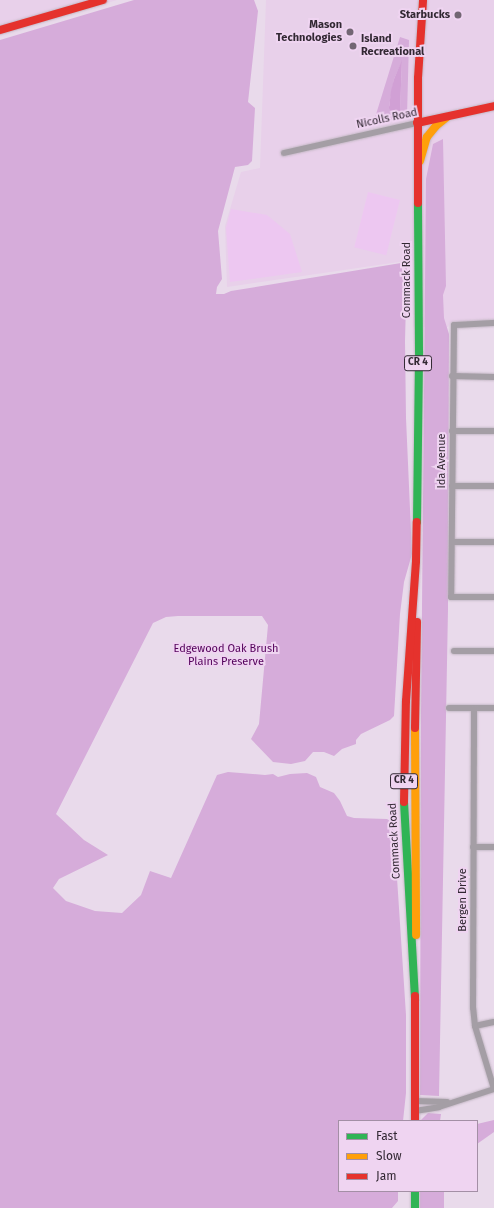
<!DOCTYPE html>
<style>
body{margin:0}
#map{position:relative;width:494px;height:1208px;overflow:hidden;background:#e9daeb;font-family:"Fira Sans",sans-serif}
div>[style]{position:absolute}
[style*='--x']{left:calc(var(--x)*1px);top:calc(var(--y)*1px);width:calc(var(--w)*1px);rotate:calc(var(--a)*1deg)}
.built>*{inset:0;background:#e8d0ea}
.green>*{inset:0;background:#edc7f1;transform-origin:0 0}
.forest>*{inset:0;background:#d6acda;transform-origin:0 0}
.water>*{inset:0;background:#d1a0d5}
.roads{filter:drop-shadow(0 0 1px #c4b8c5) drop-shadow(0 0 1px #c4b8c5)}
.street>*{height:6px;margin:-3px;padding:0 3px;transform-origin:3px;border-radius:3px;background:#a49ea5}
.fast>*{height:8px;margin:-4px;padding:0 4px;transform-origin:4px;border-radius:4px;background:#30b455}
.slow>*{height:8px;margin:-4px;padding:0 4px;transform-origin:4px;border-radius:4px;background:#ff9f0a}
.jam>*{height:8px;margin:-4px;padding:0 4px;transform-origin:4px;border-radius:4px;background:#e5322d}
.dots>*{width:11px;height:11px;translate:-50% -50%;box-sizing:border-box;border:2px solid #efd4f1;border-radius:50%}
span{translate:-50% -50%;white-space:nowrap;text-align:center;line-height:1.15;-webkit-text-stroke:4px #efd4f1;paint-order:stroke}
.shield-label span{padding:1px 3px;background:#efd4f1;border:1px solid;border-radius:3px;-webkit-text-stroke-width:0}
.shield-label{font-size:10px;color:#322833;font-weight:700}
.poi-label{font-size:11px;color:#322833;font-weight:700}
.right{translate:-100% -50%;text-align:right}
.left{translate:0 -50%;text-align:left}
.street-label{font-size:11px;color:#322833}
.park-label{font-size:11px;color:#53005a}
.legend{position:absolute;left:338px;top:1120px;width:140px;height:72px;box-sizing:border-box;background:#efd4f1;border:1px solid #a38fa5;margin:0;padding:5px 7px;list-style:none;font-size:12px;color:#322833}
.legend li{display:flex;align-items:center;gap:8px;height:20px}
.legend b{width:20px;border:1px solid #a38fa5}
</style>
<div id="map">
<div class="built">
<i style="clip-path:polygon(0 0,117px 0,0 35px)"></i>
<i style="clip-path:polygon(266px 0,494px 0,494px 322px,451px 322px,448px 327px,413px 327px,413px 260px,227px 287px,225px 226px,241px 172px,260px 168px)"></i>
</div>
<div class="green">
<i style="left:368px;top:192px;width:33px;height:57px;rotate:14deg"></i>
<i style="clip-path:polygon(231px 209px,267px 215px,290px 234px,302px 272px,230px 282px,226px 228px)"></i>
</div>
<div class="forest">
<i style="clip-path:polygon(134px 0,254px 0,258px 11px,248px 102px,255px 108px,252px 161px,248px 165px,235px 167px,218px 231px,222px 279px,217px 287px,216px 294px,224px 294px,231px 291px,401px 263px,407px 265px,405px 341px,406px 418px,412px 554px,404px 582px,400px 614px,394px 716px,390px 720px,361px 734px,356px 740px,356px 744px,342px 749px,334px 756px,324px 752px,313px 752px,305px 761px,291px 764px,273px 762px,251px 739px,259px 724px,268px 625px,262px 616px,178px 616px,166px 617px,153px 623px,56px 814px,84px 840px,108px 855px,59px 879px,53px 888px,66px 901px,95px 911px,122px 913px,141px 895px,150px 871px,171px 878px,217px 775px,228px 772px,265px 775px,273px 774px,278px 777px,290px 774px,307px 773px,316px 777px,320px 787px,334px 793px,340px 801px,347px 816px,354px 818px,387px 819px,390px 821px,394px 832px,406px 1015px,406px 1093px,403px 1121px,339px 1121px,339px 1191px,398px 1191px,398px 1201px,392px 1208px,0 1208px,0 40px)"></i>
<i style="clip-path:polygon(evenodd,400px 37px,409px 40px,407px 116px,373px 124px,400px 37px,402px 61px,400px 110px,399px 113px,389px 106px,394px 79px,402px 61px)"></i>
<i style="clip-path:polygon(443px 139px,446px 286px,443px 295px,444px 318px,449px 334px,448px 609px,439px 1096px,420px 1095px,421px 713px,426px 179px,433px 144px)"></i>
<i style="clip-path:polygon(428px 1113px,441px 1114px,440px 1121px,420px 1121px)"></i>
<i style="clip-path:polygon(494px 1120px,494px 1132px,477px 1144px,477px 1124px)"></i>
<i style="left:420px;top:1191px;width:24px;height:17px"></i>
</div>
<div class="water">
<i style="clip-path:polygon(402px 60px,400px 111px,397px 114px,392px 114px,389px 108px,391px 91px,394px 79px)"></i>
</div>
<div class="roads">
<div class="street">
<i style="--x:284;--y:153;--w:136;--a:-12.7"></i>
<i style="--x:494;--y:323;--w:40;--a:177.1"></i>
<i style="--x:454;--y:325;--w:272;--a:90.6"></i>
<i style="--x:451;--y:597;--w:43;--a:0"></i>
<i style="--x:452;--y:376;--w:42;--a:1.4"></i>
<i style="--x:452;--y:431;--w:42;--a:0"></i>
<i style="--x:452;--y:486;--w:42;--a:0"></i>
<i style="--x:452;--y:542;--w:42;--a:0"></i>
<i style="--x:454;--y:651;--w:40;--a:0"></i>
<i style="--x:449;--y:708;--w:45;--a:0"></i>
<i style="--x:473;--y:847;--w:21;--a:0"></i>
<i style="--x:475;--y:1026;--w:19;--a:-12"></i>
<i style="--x:415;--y:1101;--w:32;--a:2"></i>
<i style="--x:415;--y:1111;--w:24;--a:-9"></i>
<i style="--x:439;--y:1107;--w:58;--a:-18.1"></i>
<i style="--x:494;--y:1089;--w:66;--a:-106.8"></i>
<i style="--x:475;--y:1026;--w:18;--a:-96"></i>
<i style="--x:473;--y:1008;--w:300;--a:-89.8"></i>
</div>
<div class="fast">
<i style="--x:417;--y:522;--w:171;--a:-89.3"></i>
<i style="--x:419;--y:351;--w:148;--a:-90.4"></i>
<i style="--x:404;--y:802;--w:199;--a:86.8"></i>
<i style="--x:415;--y:1191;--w:17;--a:90"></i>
</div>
<div class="slow">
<i style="--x:420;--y:161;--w:25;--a:-74"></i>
<i style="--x:427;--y:137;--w:14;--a:-51"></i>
<i style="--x:436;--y:126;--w:14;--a:-39"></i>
<i style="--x:415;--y:728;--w:207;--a:89.7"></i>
</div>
<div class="jam">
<i style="--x:0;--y:30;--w:107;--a:-16.2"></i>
<i style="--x:417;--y:123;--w:79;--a:-12.4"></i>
<i style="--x:418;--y:203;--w:125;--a:-90"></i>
<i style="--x:418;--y:78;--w:78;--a:-86.3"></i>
<i style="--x:415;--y:728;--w:106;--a:-88.9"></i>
<i style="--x:404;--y:802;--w:101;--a:-88.9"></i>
<i style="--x:406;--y:701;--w:140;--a:-85.9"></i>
<i style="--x:416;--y:561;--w:39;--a:-89"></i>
<i style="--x:415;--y:996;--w:125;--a:90"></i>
</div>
</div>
<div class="dots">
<i style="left:458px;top:15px;background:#726673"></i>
<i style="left:350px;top:32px;background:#726673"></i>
<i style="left:353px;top:46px;background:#726673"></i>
</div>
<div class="shield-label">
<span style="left:418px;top:363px">CR 4</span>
<span style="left:404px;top:781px">CR 4</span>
</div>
<div class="poi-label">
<span class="right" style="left:450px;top:15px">Starbucks</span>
<span class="right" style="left:342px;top:32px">Mason<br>Technologies</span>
<span class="left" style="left:361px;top:46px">Island<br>Recreational</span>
</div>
<div class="street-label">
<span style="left:387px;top:119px;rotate:-12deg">Nicolls Road</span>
<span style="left:407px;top:280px;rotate:-90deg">Commack Road</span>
<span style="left:442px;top:461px;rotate:-90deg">Ida Avenue</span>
<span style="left:395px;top:841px;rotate:-93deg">Commack Road</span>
<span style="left:463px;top:900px;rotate:-90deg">Bergen Drive</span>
</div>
<div class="park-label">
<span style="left:226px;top:656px">Edgewood Oak Brush<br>Plains Preserve</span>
</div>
<ul class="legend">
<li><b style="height:5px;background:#30b455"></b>Fast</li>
<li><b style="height:5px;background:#ff9f0a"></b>Slow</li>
<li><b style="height:5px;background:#e5322d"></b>Jam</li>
</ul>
</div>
